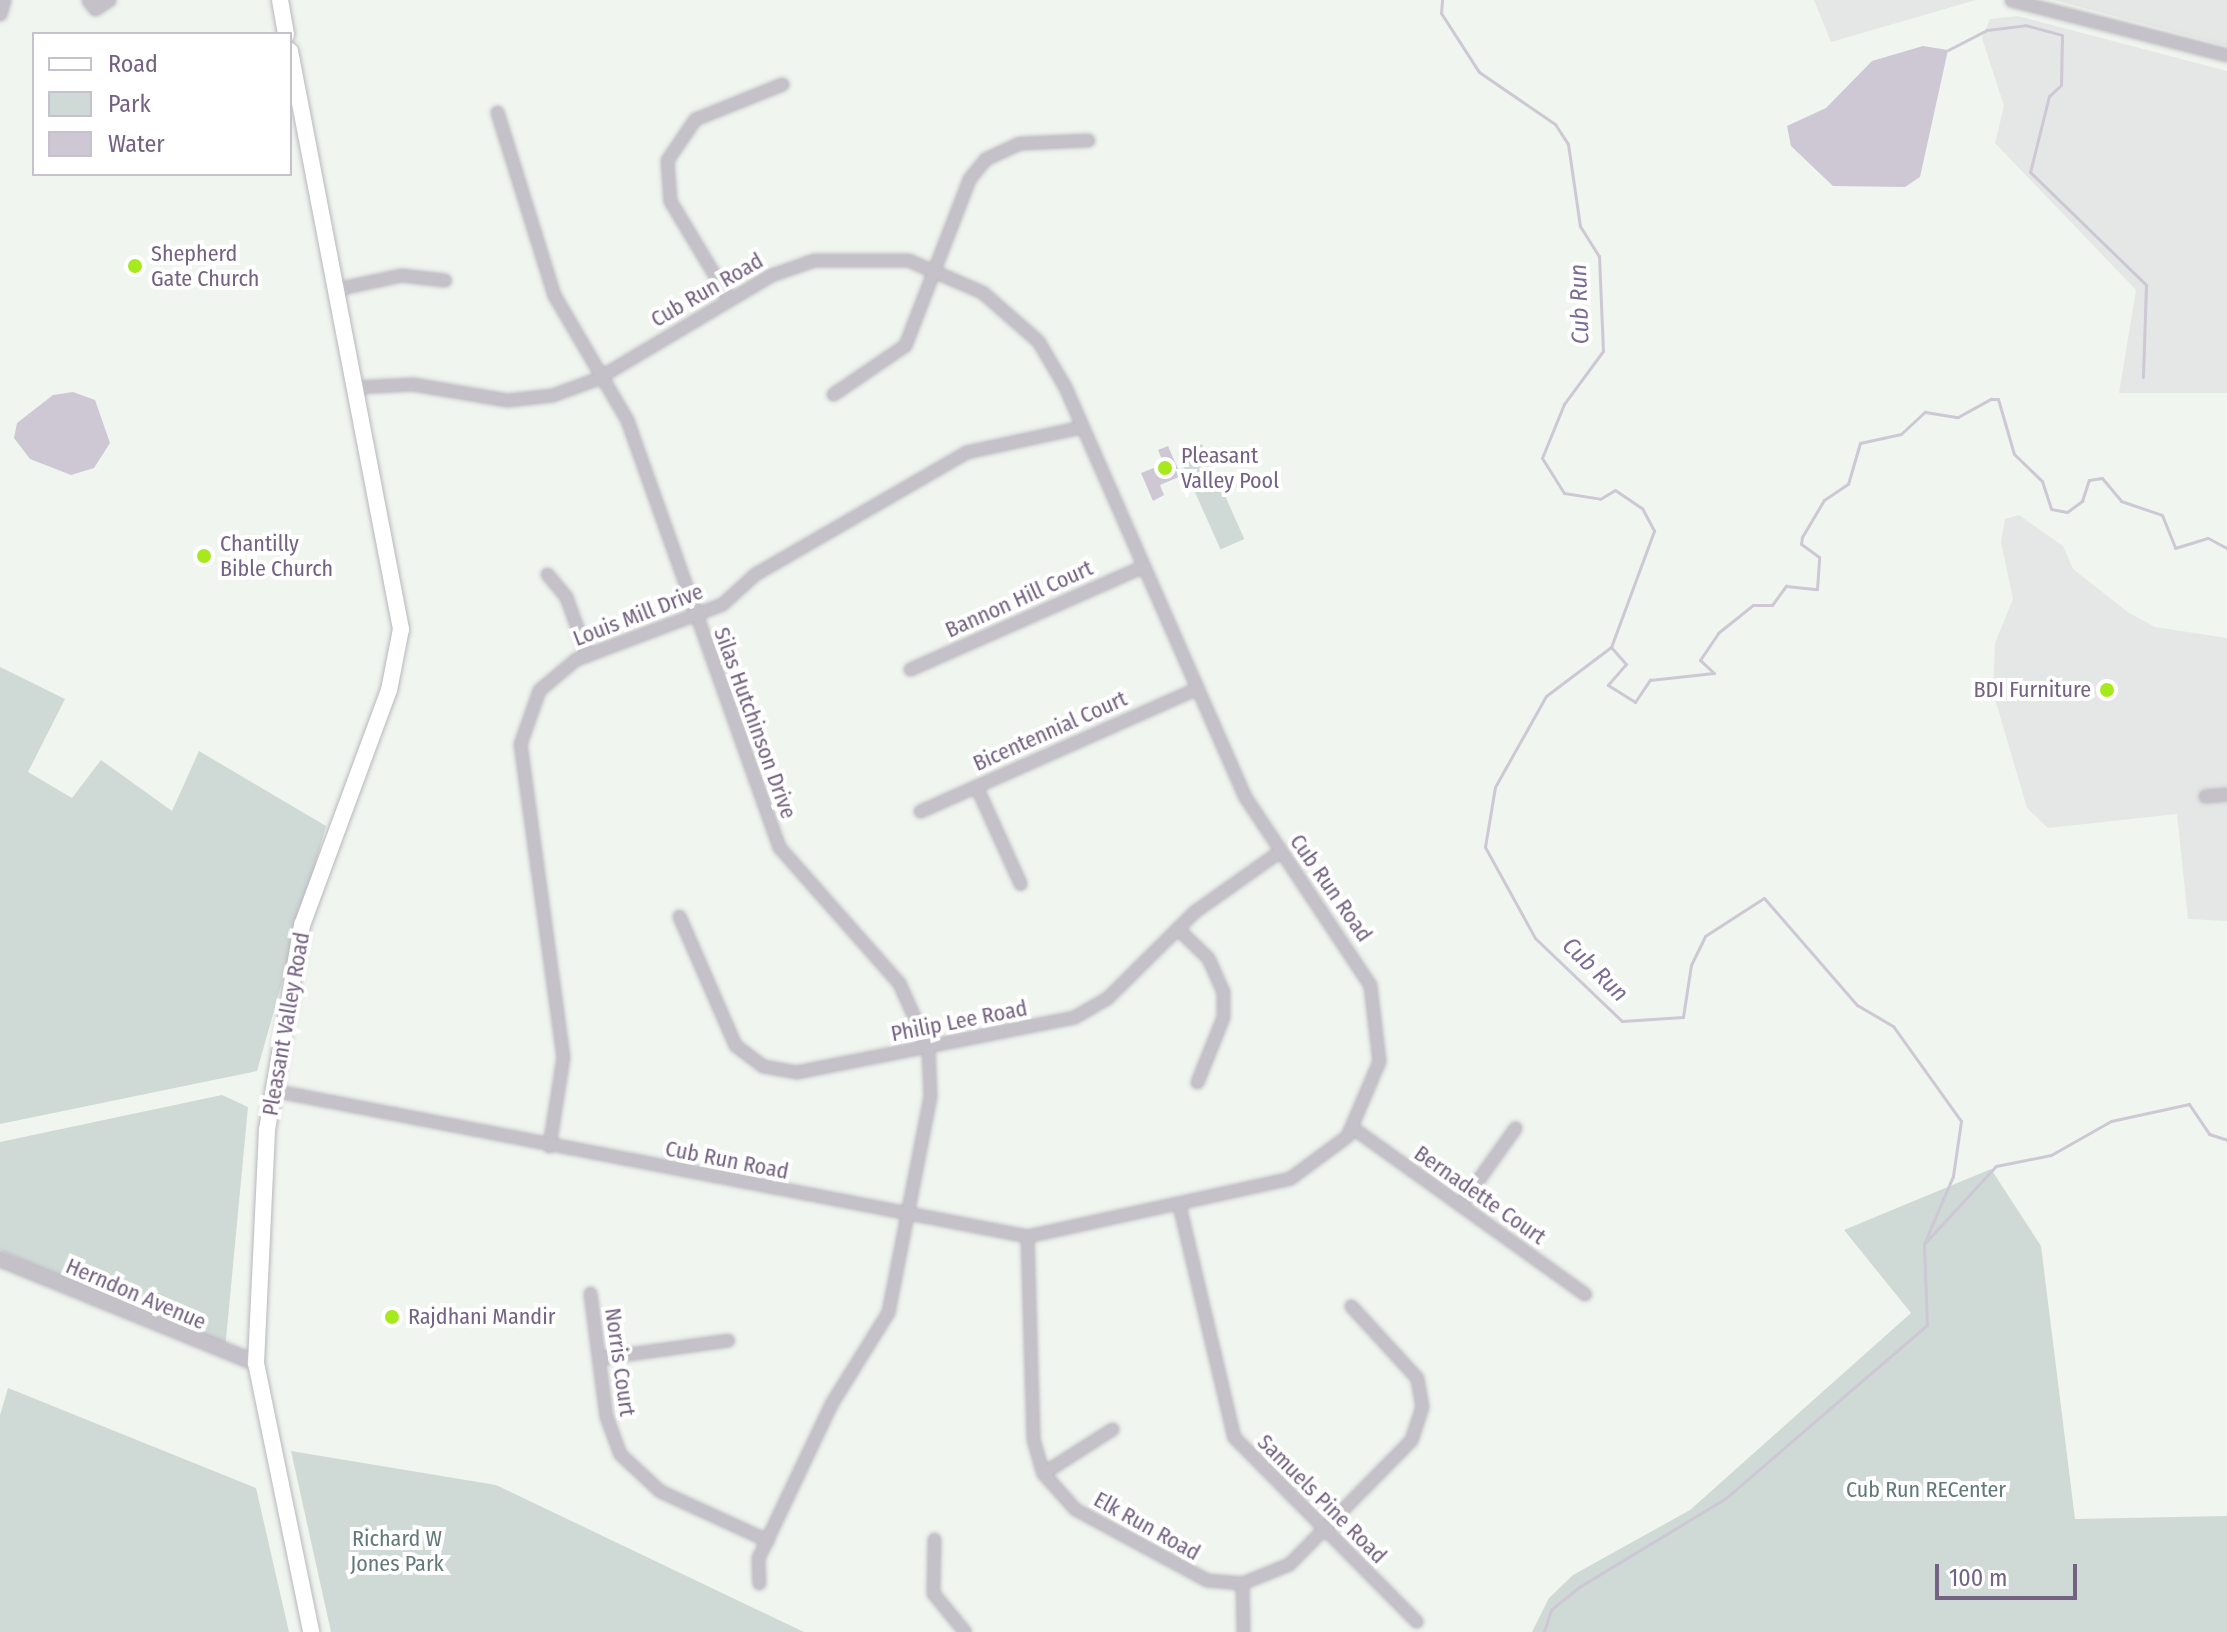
<!DOCTYPE html>
<style>
body{margin:0}
#map{position:relative;width:2227px;height:1632px;overflow:hidden;background:#f0f5f0;font-family:"Fira Sans Condensed",sans-serif}
div>[style]{position:absolute}
[style*='--x']{left:calc(var(--x)*1px);top:calc(var(--y)*1px);width:calc(var(--w)*1px);rotate:calc(var(--a)*1deg)}
.built>*{inset:0;background:#e5e7e6}
.green>*{inset:0;background:#cfdad6;transform-origin:0 0}
.water>*{inset:0;background:#cdc8d4}
.stream>*{height:3px;margin:-1.5px;padding:0 1.5px;transform-origin:1.5px;border-radius:1.5px;background:#cdc8d4}
.roads{filter:drop-shadow(0 0 2px #bab6be) drop-shadow(0 0 2px #bab6be)}
.minor>*{height:11px;margin:-5.5px;padding:0 5.5px;transform-origin:5.5px;border-radius:5.5px;background:#c5c1c8}
.tertiary>*{height:14px;margin:-7px;padding:0 7px;transform-origin:7px;border-radius:7px;background:#c5c1c8}
.secondary>*{height:16px;margin:-8px;padding:0 8px;transform-origin:8px;border-radius:8px;background:#fff}
.dots>*{width:22px;height:22px;translate:-50% -50%;box-sizing:border-box;border:4px solid #fff;border-radius:50%}
span{translate:-50% -50%;white-space:nowrap;text-align:center;line-height:1.15;-webkit-text-stroke:8px #fff;paint-order:stroke}
.poi-label{font-size:22px;color:#736282}
.left{translate:0 -50%;text-align:left}
.right{translate:-100% -50%;text-align:right}
.street-label{font-size:22px;color:#736282}
.park-label{font-size:22px;color:#617977}
.water-label{font-size:24px;color:#7a6c95;font-style:italic}
.legend{position:absolute;left:32px;top:32px;width:260px;height:144px;box-sizing:border-box;background:#fff;border:2px solid #c7c0cd;margin:0;padding:10px 14px;list-style:none;font-size:24px;color:#736282}
.legend li{display:flex;align-items:center;gap:16px;height:40px}
.legend b{width:40px;border:2px solid #c7c0cd}
.scale{position:absolute;left:1935px;top:1564px;width:142px;height:36px;box-sizing:border-box;border:4px solid #736282;border-top:0;padding-left:10px;font-size:24px;line-height:28px;white-space:nowrap;color:#736282;-webkit-text-stroke:6px #fff;paint-order:stroke}
</style>
<div id="map">
<div class="built">
<i style="clip-path:polygon(1814px 0,1976px 0,1831px 42px)"></i>
<i style="clip-path:polygon(2054px 0,2227px 0,2227px 46px)"></i>
<i style="clip-path:polygon(2018px 16px,2227px 71px,2227px 393px,2119px 393px,2136px 290px,1995px 143px,2004px 106px,1982px 38px,1990px 19px)"></i>
<i style="clip-path:polygon(2019px 515px,2063px 546px,2073px 569px,2129px 613px,2155px 627px,2227px 638px,2227px 921px,2188px 919px,2177px 814px,2048px 828px,2027px 808px,1993px 692px,1995px 643px,2013px 599px,2001px 542px,2005px 519px)"></i>
</div>
<div class="green">
<i style="left:1202px;top:444px;width:104px;height:26px;rotate:66deg"></i>
<i style="clip-path:polygon(0 667px,65px 699px,28px 772px,72px 798px,101px 760px,172px 811px,199px 751px,326px 826px,257px 1071px,0 1124px)"></i>
<i style="clip-path:polygon(222px 1095px,248px 1107px,225px 1350px,0 1250px,0 1142px)"></i>
<i style="clip-path:polygon(1991px 1169px,2041px 1246px,2075px 1519px,2227px 1516px,2227px 1632px,1532px 1632px,1549px 1598px,1573px 1575px,1690px 1510px,1911px 1313px,1844px 1230px)"></i>
<i style="clip-path:polygon(8px 1388px,256px 1488px,289px 1632px,0 1632px,0 1415px)"></i>
<i style="clip-path:polygon(291px 1451px,496px 1485px,804px 1632px,331px 1632px)"></i>
</div>
<div class="water">
<i style="clip-path:polygon(1923px 46px,1948px 50px,1920px 177px,1905px 187px,1833px 186px,1791px 146px,1787px 126px,1826px 108px,1872px 61px)"></i>
<i style="clip-path:polygon(73px 392px,95px 400px,110px 443px,94px 468px,71px 475px,30px 459px,14px 438px,17px 423px,53px 395px)"></i>
<i style="clip-path:polygon(1168px 446px,1181px 476px,1160px 485px,1164px 495px,1153px 501px,1141px 473px,1164px 464px,1158px 450px)"></i>
</div>
<div class="stream">
<i style="--x:1442;--y:0;--w:13;--a:94"></i>
<i style="--x:1441;--y:13;--w:70;--a:57.2"></i>
<i style="--x:1479;--y:72;--w:92;--a:34.4"></i>
<i style="--x:1555;--y:124;--w:24;--a:57"></i>
<i style="--x:1568;--y:144;--w:83;--a:81.7"></i>
<i style="--x:1580;--y:226;--w:36;--a:58"></i>
<i style="--x:1599;--y:256;--w:95;--a:87.6"></i>
<i style="--x:1603;--y:351;--w:66;--a:126.3"></i>
<i style="--x:1564;--y:404;--w:58;--a:112.2"></i>
<i style="--x:1542;--y:458;--w:41;--a:57.8"></i>
<i style="--x:1564;--y:493;--w:36;--a:9"></i>
<i style="--x:1600;--y:499;--w:17;--a:-31"></i>
<i style="--x:1615;--y:490;--w:32;--a:34"></i>
<i style="--x:1642;--y:508;--w:26;--a:62"></i>
<i style="--x:1654;--y:531;--w:124;--a:110.3"></i>
<i style="--x:1611;--y:647;--w:81;--a:143"></i>
<i style="--x:1546;--y:696;--w:104;--a:119.3"></i>
<i style="--x:1495;--y:787;--w:61;--a:99.5"></i>
<i style="--x:1485;--y:847;--w:104;--a:61.2"></i>
<i style="--x:1535;--y:938;--w:120;--a:43.7"></i>
<i style="--x:1622;--y:1021;--w:61;--a:-3.8"></i>
<i style="--x:1683;--y:1017;--w:53;--a:-81.3"></i>
<i style="--x:1691;--y:965;--w:32;--a:-64"></i>
<i style="--x:1705;--y:936;--w:70;--a:-32.8"></i>
<i style="--x:1764;--y:898;--w:142;--a:49"></i>
<i style="--x:1857;--y:1005;--w:42;--a:30.3"></i>
<i style="--x:1893;--y:1026;--w:117;--a:54.4"></i>
<i style="--x:1961;--y:1121;--w:56;--a:98.3"></i>
<i style="--x:1953;--y:1176;--w:74;--a:113.1"></i>
<i style="--x:1924;--y:1244;--w:81;--a:87.9"></i>
<i style="--x:1927;--y:1325;--w:265;--a:139.3"></i>
<i style="--x:1726;--y:1498;--w:172;--a:148.8"></i>
<i style="--x:1579;--y:1587;--w:36;--a:141"></i>
<i style="--x:1551;--y:1610;--w:23;--a:108"></i>
<i style="--x:1948;--y:50;--w:44;--a:-27.1"></i>
<i style="--x:1987;--y:30;--w:38;--a:-7"></i>
<i style="--x:2025;--y:25;--w:38;--a:15"></i>
<i style="--x:2062;--y:35;--w:50;--a:91.1"></i>
<i style="--x:2061;--y:85;--w:16;--a:137"></i>
<i style="--x:2049;--y:96;--w:78;--a:104"></i>
<i style="--x:2030;--y:172;--w:162;--a:44.2"></i>
<i style="--x:2146;--y:285;--w:92;--a:91.9"></i>
<i style="--x:1611;--y:647;--w:23;--a:49"></i>
<i style="--x:1626;--y:664;--w:28;--a:131"></i>
<i style="--x:1608;--y:685;--w:32;--a:32"></i>
<i style="--x:1635;--y:702;--w:27;--a:-56"></i>
<i style="--x:1650;--y:680;--w:64;--a:-6.2"></i>
<i style="--x:1714;--y:673;--w:19;--a:-137"></i>
<i style="--x:1700;--y:660;--w:32;--a:-56"></i>
<i style="--x:1718;--y:633;--w:45;--a:-38.7"></i>
<i style="--x:1753;--y:605;--w:19;--a:0"></i>
<i style="--x:1772;--y:605;--w:24;--a:-54"></i>
<i style="--x:1786;--y:586;--w:31;--a:6"></i>
<i style="--x:1817;--y:589;--w:32;--a:-86"></i>
<i style="--x:1819;--y:557;--w:22;--a:-144"></i>
<i style="--x:1801;--y:544;--w:7;--a:-82"></i>
<i style="--x:1802;--y:537;--w:43;--a:-59.3"></i>
<i style="--x:1824;--y:500;--w:29;--a:-34"></i>
<i style="--x:1848;--y:484;--w:43;--a:-73.7"></i>
<i style="--x:1860;--y:443;--w:42;--a:-12.4"></i>
<i style="--x:1901;--y:434;--w:33;--a:-43"></i>
<i style="--x:1925;--y:412;--w:33;--a:9"></i>
<i style="--x:1958;--y:417;--w:38;--a:-29"></i>
<i style="--x:1991;--y:399;--w:7;--a:0"></i>
<i style="--x:1998;--y:399;--w:57;--a:73.8"></i>
<i style="--x:2014;--y:454;--w:39;--a:44"></i>
<i style="--x:2042;--y:481;--w:29;--a:72"></i>
<i style="--x:2051;--y:509;--w:16;--a:11"></i>
<i style="--x:2067;--y:512;--w:19;--a:-36"></i>
<i style="--x:2082;--y:501;--w:22;--a:-72"></i>
<i style="--x:2089;--y:480;--w:13;--a:-9"></i>
<i style="--x:2102;--y:478;--w:30;--a:50"></i>
<i style="--x:2121;--y:501;--w:43;--a:18.9"></i>
<i style="--x:2162;--y:515;--w:35;--a:68"></i>
<i style="--x:2175;--y:548;--w:34;--a:-17"></i>
<i style="--x:2208;--y:538;--w:21;--a:28"></i>
<i style="--x:1924;--y:1244;--w:106;--a:-47.3"></i>
<i style="--x:1996;--y:1166;--w:56;--a:-11.3"></i>
<i style="--x:2051;--y:1155;--w:69;--a:-29.5"></i>
<i style="--x:2111;--y:1121;--w:80;--a:-12.3"></i>
<i style="--x:2189;--y:1104;--w:36;--a:56"></i>
<i style="--x:2209;--y:1134;--w:19;--a:18"></i>
</div>
<div class="roads">
<div class="minor">
<i style="--x:88;--y:0;--w:11;--a:52"></i>
<i style="--x:95;--y:9;--w:17;--a:-33"></i>
<i style="--x:2011;--y:0;--w:223;--a:14.3"></i>
<i style="--x:0;--y:14;--w:15;--a:-74"></i>
<i style="--x:497;--y:112;--w:192;--a:72.7"></i>
<i style="--x:554;--y:295;--w:145;--a:59.7"></i>
<i style="--x:627;--y:420;--w:453;--a:70.4"></i>
<i style="--x:779;--y:847;--w:181;--a:48.6"></i>
<i style="--x:899;--y:983;--w:71;--a:66"></i>
<i style="--x:928;--y:1048;--w:48;--a:87.6"></i>
<i style="--x:930;--y:1096;--w:220;--a:101"></i>
<i style="--x:888;--y:1312;--w:108;--a:121.8"></i>
<i style="--x:831;--y:1404;--w:170;--a:115.4"></i>
<i style="--x:758;--y:1558;--w:25;--a:88"></i>
<i style="--x:336;--y:289;--w:66;--a:-12.2"></i>
<i style="--x:401;--y:275;--w:44;--a:6.5"></i>
<i style="--x:729;--y:299;--w:114;--a:-121"></i>
<i style="--x:670;--y:201;--w:41;--a:-94.2"></i>
<i style="--x:667;--y:160;--w:50;--a:-55.7"></i>
<i style="--x:695;--y:119;--w:94;--a:-21.9"></i>
<i style="--x:833;--y:394;--w:87;--a:-34.2"></i>
<i style="--x:905;--y:345;--w:178;--a:-68.9"></i>
<i style="--x:969;--y:179;--w:26;--a:-51"></i>
<i style="--x:985;--y:159;--w:38;--a:-25"></i>
<i style="--x:1020;--y:143;--w:68;--a:-2.5"></i>
<i style="--x:547;--y:574;--w:30;--a:50"></i>
<i style="--x:566;--y:597;--w:62;--a:70.1"></i>
<i style="--x:910;--y:669;--w:255;--a:-23.8"></i>
<i style="--x:976;--y:786;--w:107;--a:65.6"></i>
<i style="--x:2205;--y:796;--w:22;--a:-5"></i>
<i style="--x:920;--y:811;--w:303;--a:-23.9"></i>
<i style="--x:679;--y:916;--w:141;--a:66.5"></i>
<i style="--x:735;--y:1045;--w:35;--a:37"></i>
<i style="--x:763;--y:1066;--w:34;--a:10"></i>
<i style="--x:796;--y:1072;--w:283;--a:-11.2"></i>
<i style="--x:1074;--y:1017;--w:38;--a:-30"></i>
<i style="--x:1107;--y:998;--w:124;--a:-44.7"></i>
<i style="--x:1195;--y:911;--w:104;--a:-35.2"></i>
<i style="--x:1177;--y:928;--w:43;--a:44.1"></i>
<i style="--x:1208;--y:958;--w:36;--a:66"></i>
<i style="--x:1223;--y:991;--w:26;--a:90"></i>
<i style="--x:1223;--y:1017;--w:70;--a:111.8"></i>
<i style="--x:272;--y:1090;--w:769;--a:10.94"></i>
<i style="--x:1027;--y:1236;--w:269;--a:-12.4"></i>
<i style="--x:1290;--y:1178;--w:71;--a:-36.4"></i>
<i style="--x:1347;--y:1136;--w:82;--a:-66.9"></i>
<i style="--x:1379;--y:1061;--w:77;--a:-96.8"></i>
<i style="--x:1370;--y:985;--w:226;--a:-123.6"></i>
<i style="--x:1245;--y:797;--w:448;--a:-113.7"></i>
<i style="--x:1065;--y:387;--w:53;--a:-120.4"></i>
<i style="--x:1038;--y:341;--w:74;--a:-138.8"></i>
<i style="--x:982;--y:292;--w:81;--a:-156.6"></i>
<i style="--x:908;--y:260;--w:94;--a:180"></i>
<i style="--x:814;--y:260;--w:46;--a:160.8"></i>
<i style="--x:771;--y:275;--w:204;--a:149.3"></i>
<i style="--x:596;--y:379;--w:47;--a:160"></i>
<i style="--x:552;--y:395;--w:45;--a:173.7"></i>
<i style="--x:507;--y:400;--w:96;--a:-170.4"></i>
<i style="--x:412;--y:384;--w:58;--a:177"></i>
<i style="--x:1353;--y:1128;--w:285;--a:35.6"></i>
<i style="--x:549;--y:1146;--w:90;--a:-81.1"></i>
<i style="--x:563;--y:1057;--w:316;--a:-97.8"></i>
<i style="--x:520;--y:744;--w:57;--a:-70.6"></i>
<i style="--x:539;--y:690;--w:48;--a:-40"></i>
<i style="--x:576;--y:659;--w:156;--a:-20.6"></i>
<i style="--x:722;--y:604;--w:45;--a:-42.3"></i>
<i style="--x:755;--y:574;--w:244;--a:-30"></i>
<i style="--x:966;--y:452;--w:119;--a:-12.2"></i>
<i style="--x:1179;--y:1205;--w:238;--a:76.7"></i>
<i style="--x:1234;--y:1437;--w:259;--a:45.3"></i>
<i style="--x:1460;--y:1205;--w:95;--a:-54.5"></i>
<i style="--x:1027;--y:1236;--w:203;--a:88.3"></i>
<i style="--x:1033;--y:1439;--w:35;--a:74"></i>
<i style="--x:1043;--y:1473;--w:48;--a:48.4"></i>
<i style="--x:1075;--y:1509;--w:150;--a:28.3"></i>
<i style="--x:1207;--y:1580;--w:35;--a:5"></i>
<i style="--x:1242;--y:1583;--w:51;--a:-22"></i>
<i style="--x:1289;--y:1564;--w:174;--a:-45.5"></i>
<i style="--x:1411;--y:1440;--w:35;--a:-72"></i>
<i style="--x:1422;--y:1407;--w:29;--a:-100"></i>
<i style="--x:1417;--y:1378;--w:98;--a:-132.5"></i>
<i style="--x:590;--y:1293;--w:124;--a:82.6"></i>
<i style="--x:606;--y:1416;--w:40;--a:69.8"></i>
<i style="--x:620;--y:1454;--w:54;--a:42.8"></i>
<i style="--x:660;--y:1491;--w:118;--a:24.6"></i>
<i style="--x:599;--y:1358;--w:130;--a:-7.9"></i>
<i style="--x:1043;--y:1473;--w:82;--a:-32.5"></i>
<i style="--x:934;--y:1539;--w:54;--a:91.1"></i>
<i style="--x:933;--y:1593;--w:50;--a:50.6"></i>
<i style="--x:1242;--y:1583;--w:49;--a:88.8"></i>
</div>
<div class="tertiary">
<i style="--x:0;--y:1259;--w:276;--a:22.1"></i>
</div>
<div class="secondary">
<i style="--x:280;--y:0;--w:35;--a:80"></i>
<i style="--x:290;--y:51;--w:589;--a:79.13"></i>
<i style="--x:401;--y:629;--w:62;--a:101.1"></i>
<i style="--x:389;--y:690;--w:251;--a:110.3"></i>
<i style="--x:302;--y:925;--w:208;--a:99.7"></i>
<i style="--x:267;--y:1130;--w:233;--a:92.7"></i>
<i style="--x:256;--y:1363;--w:275;--a:78.4"></i>
</div>
</div>
<div class="dots">
<i style="left:135px;top:266px;background:#a6e91c"></i>
<i style="left:1165px;top:468px;background:#a6e91c"></i>
<i style="left:204px;top:556px;background:#a6e91c"></i>
<i style="left:2107px;top:690px;background:#a6e91c"></i>
<i style="left:392px;top:1317px;background:#a6e91c"></i>
</div>
<div class="poi-label">
<span class="left" style="left:151px;top:266px">Shepherd<br>Gate Church</span>
<span class="left" style="left:1181px;top:468px">Pleasant<br>Valley Pool</span>
<span class="left" style="left:220px;top:556px">Chantilly<br>Bible Church</span>
<span class="right" style="left:2091px;top:690px">BDI Furniture</span>
<span class="left" style="left:408px;top:1317px">Rajdhani Mandir</span>
</div>
<div class="street-label">
<span style="left:707px;top:290px;rotate:-30deg">Cub Run Road</span>
<span style="left:1019px;top:599px;rotate:-24deg">Bannon Hill Court</span>
<span style="left:638px;top:615px;rotate:-21deg">Louis Mill Drive</span>
<span style="left:755px;top:723px;rotate:70deg">Silas Hutchinson Drive</span>
<span style="left:1050px;top:731px;rotate:-24deg">Bicentennial Court</span>
<span style="left:1331px;top:888px;rotate:55deg">Cub Run Road</span>
<span style="left:959px;top:1021px;rotate:-11deg">Philip Lee Road</span>
<span style="left:286px;top:1024px;rotate:-80deg">Pleasant Valley Road</span>
<span style="left:727px;top:1160px;rotate:11deg">Cub Run Road</span>
<span style="left:1480px;top:1195px;rotate:35deg">Bernadette Court</span>
<span style="left:136px;top:1294px;rotate:23deg">Herndon Avenue</span>
<span style="left:620px;top:1362px;rotate:82deg">Norris Court</span>
<span style="left:1322px;top:1499px;rotate:45deg">Samuels Pine Road</span>
<span style="left:1147px;top:1526px;rotate:29deg">Elk Run Road</span>
</div>
<div class="park-label">
<span style="left:1926px;top:1490px">Cub Run RECenter</span>
<span style="left:397px;top:1551px">Richard W<br>Jones Park</span>
</div>
<div class="water-label">
<span style="left:1580px;top:304px;rotate:-92deg">Cub Run</span>
<span style="left:1595px;top:970px;rotate:44deg">Cub Run</span>
</div>
<ul class="legend">
<li><b style="height:10px;background:#fff"></b>Road</li>
<li><b style="height:22px;background:#cfdad6"></b>Park</li>
<li><b style="height:22px;background:#cdc8d4"></b>Water</li>
</ul>
<div class="scale">100 m</div>
</div>
